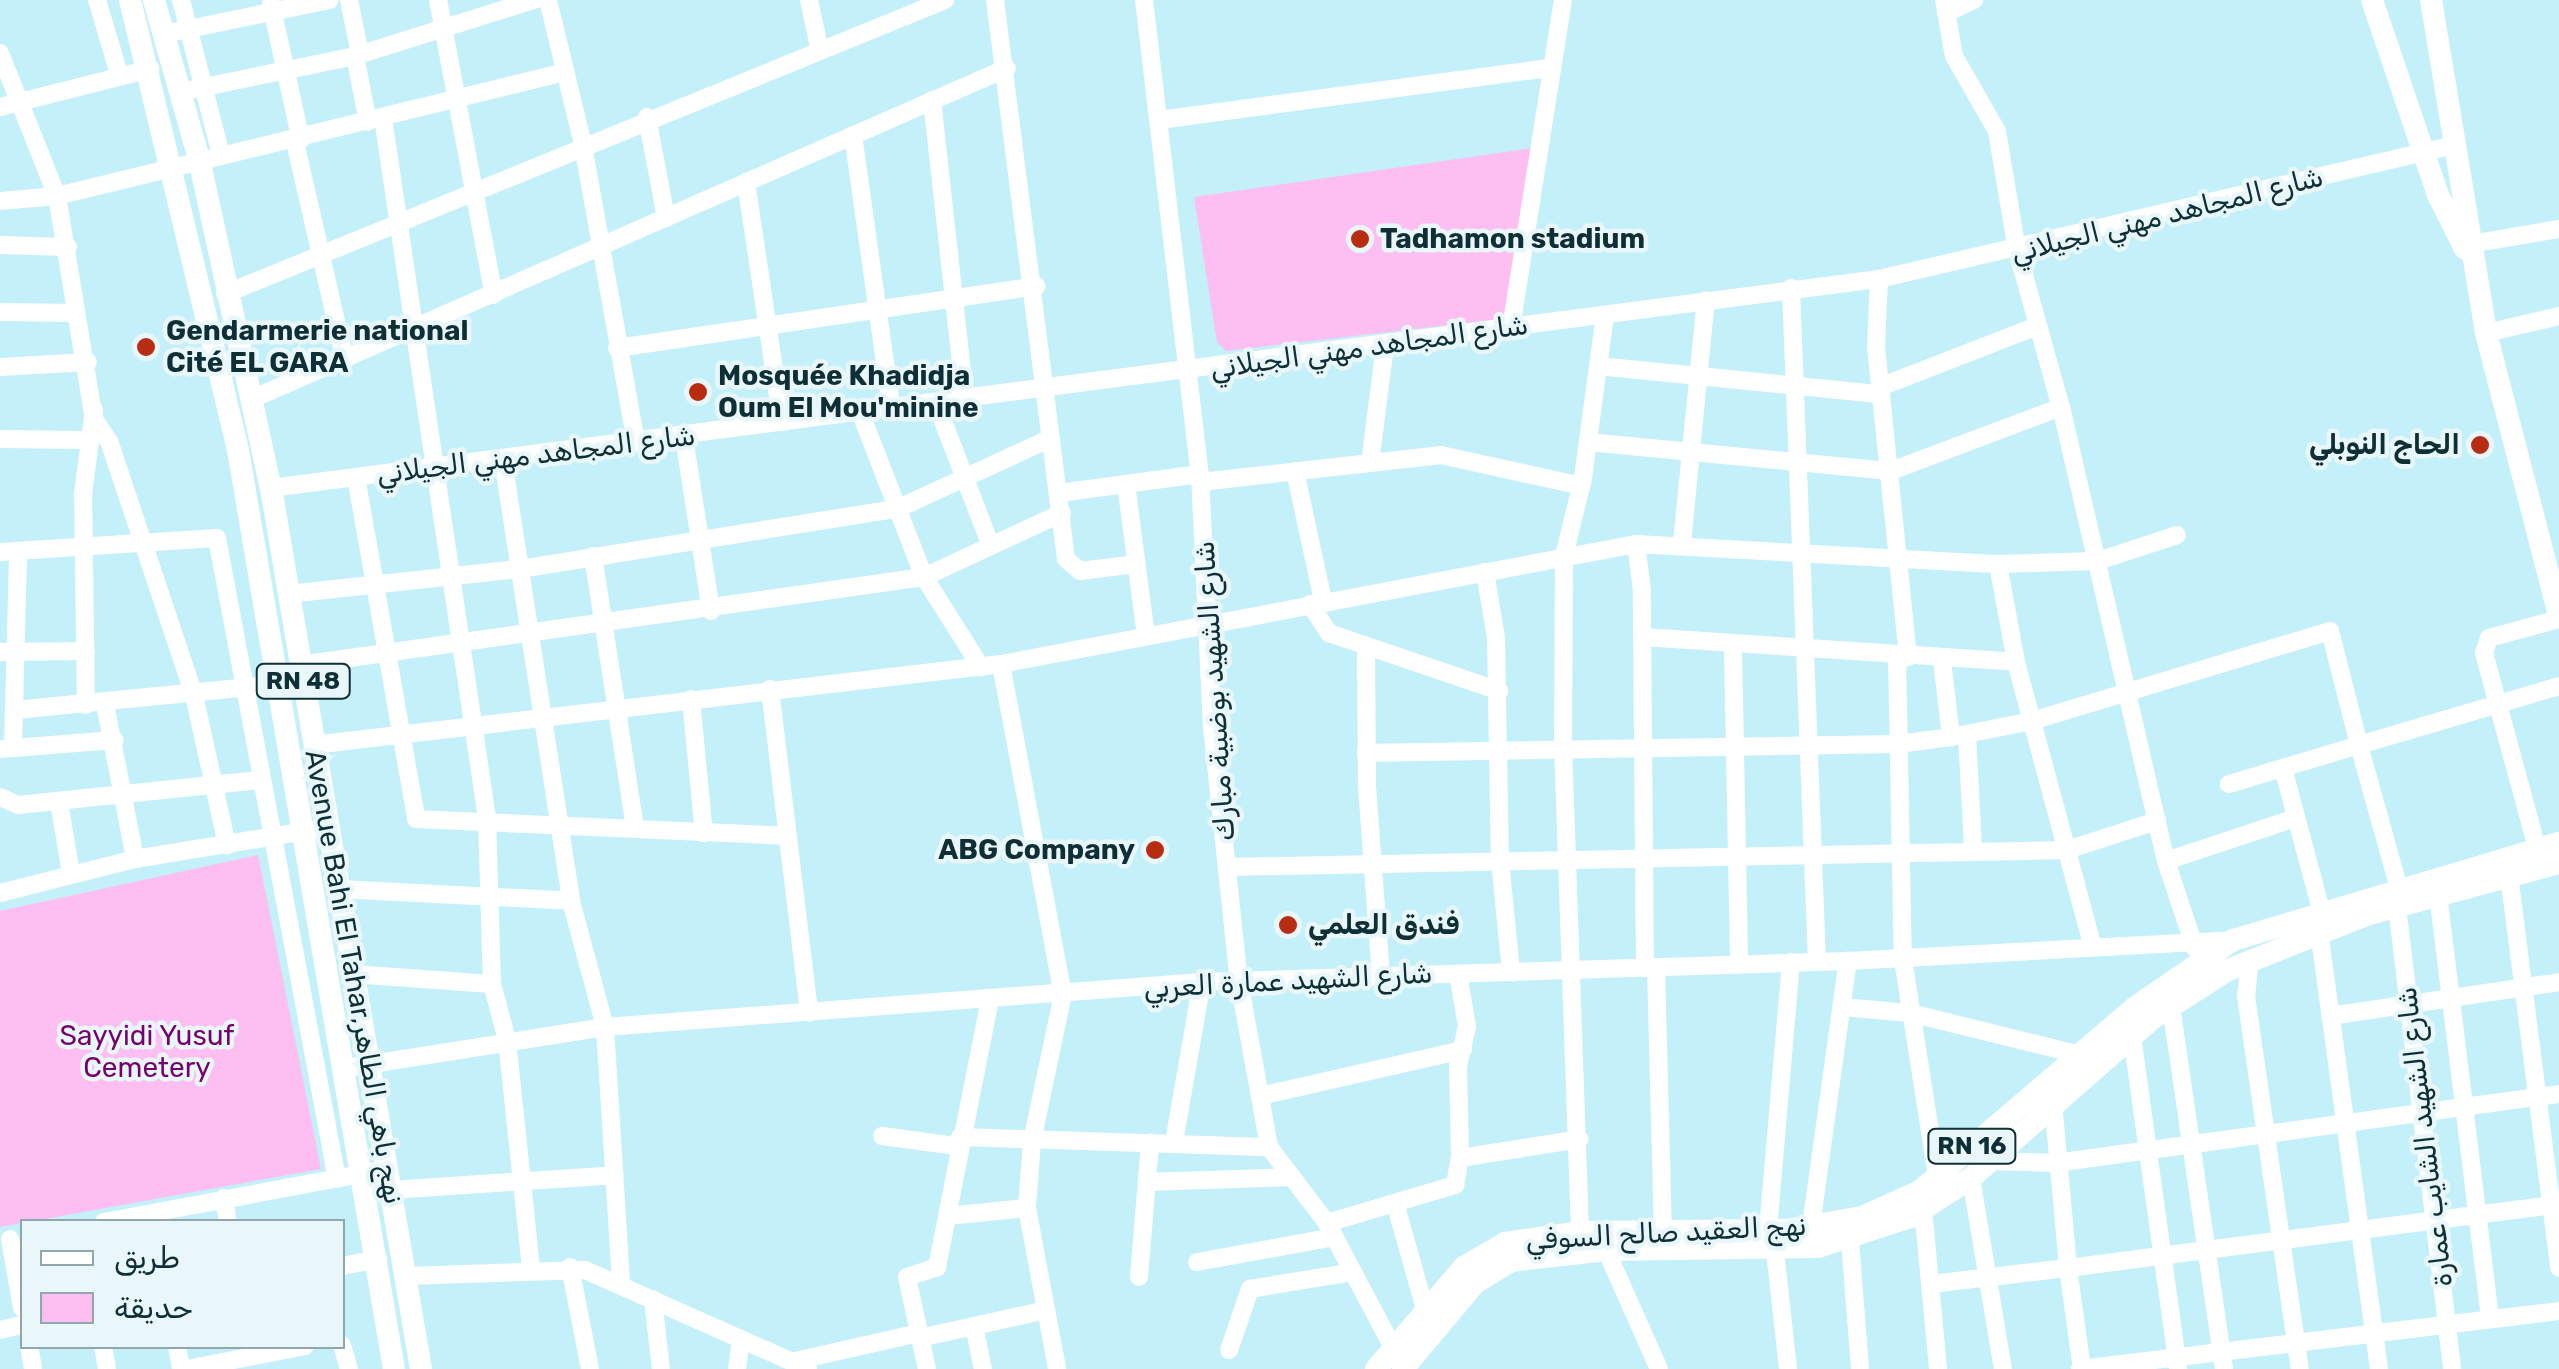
<!DOCTYPE html>
<meta charset="utf-8">
<style>
body{margin:0}
#map{position:relative;width:2559px;height:1369px;overflow:hidden;background:#c4f0f9;font-family:Rubik,Vazirmatn,sans-serif}
div>[style]{position:absolute}
[style*='--x']{left:calc(var(--x)*1px);top:calc(var(--y)*1px);width:calc(var(--w)*1px);rotate:calc(var(--a)*1deg)}
.green>*{inset:0;background:#fdbef2}
.minor>*{height:18px;margin:-9px;padding:0 9px;transform-origin:9px;border-radius:9px;background:#fff}
.major>*{height:22px;margin:-11px;padding:0 11px;transform-origin:11px;border-radius:11px;background:#fff}
.dots>*{width:28px;height:28px;translate:-50% -50%;box-sizing:border-box;border:5px solid #e9f7fa;border-radius:50%}
span{translate:-50% -50%;white-space:nowrap;text-align:center;line-height:1.15;-webkit-text-stroke:9px #e9f7fa;paint-order:stroke}
.shield-label span{padding:2px 8px;background:#e9f7fa;border:2px solid;border-radius:8px;-webkit-text-stroke-width:0}
.shield-label{font-size:25px;color:#0f2f36;font-weight:700}
.street-label{font-size:28px;color:#0f2f36}
.poi-label{font-size:28px;color:#0f2f36;font-weight:700}
.left{translate:0 -50%;text-align:left}
.right{translate:-100% -50%;text-align:right}
.park-label{font-size:28px;color:#78006e}
.legend{position:absolute;left:20px;top:1219px;width:325px;height:130px;box-sizing:border-box;background:#e9f7fa;border:2px solid #92a7ac;margin:0;padding:12px 18px;list-style:none;font-size:30px;color:#0f2f36}
.legend li{display:flex;align-items:center;gap:20px;height:50px}
.legend b{width:50px;border:2px solid #92a7ac}
</style>
<div id="map">
<div class="green">
<i style="clip-path:polygon(1533px 148px,1508px 318px,1226px 351px,1217px 342px,1194px 197px)"></i>
<i style="clip-path:polygon(258px 855px,321px 1169px,0 1227px,0 911px)"></i>
</div>
<div class="minor">
<i style="--x:97;--y:0;--w:80;--a:73.4"></i>
<i style="--x:181;--y:0;--w:160;--a:75.5"></i>
<i style="--x:349;--y:0;--w:55;--a:78.5"></i>
<i style="--x:438;--y:0;--w:300;--a:79.3"></i>
<i style="--x:548;--y:0;--w:149;--a:76.4"></i>
<i style="--x:583;--y:145;--w:303;--a:79.9"></i>
<i style="--x:809;--y:0;--w:48;--a:78"></i>
<i style="--x:995;--y:0;--w:563;--a:82.76"></i>
<i style="--x:1066;--y:559;--w:18;--a:41"></i>
<i style="--x:1080;--y:571;--w:56;--a:-7.1"></i>
<i style="--x:1144;--y:0;--w:477;--a:83.3"></i>
<i style="--x:1200;--y:474;--w:252;--a:87.3"></i>
<i style="--x:1212;--y:726;--w:256;--a:84"></i>
<i style="--x:1239;--y:981;--w:117;--a:79.7"></i>
<i style="--x:1260;--y:1096;--w:52;--a:80"></i>
<i style="--x:1269;--y:1147;--w:96;--a:52.7"></i>
<i style="--x:1327;--y:1223;--w:139;--a:62.1"></i>
<i style="--x:1944;--y:0;--w:57;--a:79.9"></i>
<i style="--x:1954;--y:56;--w:86;--a:60.2"></i>
<i style="--x:1997;--y:131;--w:121;--a:80.5"></i>
<i style="--x:2017;--y:250;--w:167;--a:74.4"></i>
<i style="--x:2062;--y:411;--w:462;--a:77"></i>
<i style="--x:2166;--y:861;--w:92;--a:71.6"></i>
<i style="--x:271;--y:4;--w:139;--a:77.6"></i>
<i style="--x:1946;--y:13;--w:31;--a:-25"></i>
<i style="--x:164;--y:34;--w:169;--a:-11.6"></i>
<i style="--x:0;--y:53;--w:154;--a:68.3"></i>
<i style="--x:57;--y:196;--w:226;--a:80.6"></i>
<i style="--x:94;--y:419;--w:27;--a:56"></i>
<i style="--x:109;--y:441;--w:268;--a:71.5"></i>
<i style="--x:194;--y:695;--w:154;--a:77.6"></i>
<i style="--x:355;--y:56;--w:67;--a:78.9"></i>
<i style="--x:180;--y:92;--w:179;--a:-11.6"></i>
<i style="--x:355;--y:56;--w:188;--a:-17.4"></i>
<i style="--x:932;--y:100;--w:301;--a:83.7"></i>
<i style="--x:0;--y:107;--w:155;--a:-14.2"></i>
<i style="--x:647;--y:117;--w:103;--a:79.3"></i>
<i style="--x:383;--y:118;--w:708;--a:81.55"></i>
<i style="--x:487;--y:818;--w:166;--a:88.3"></i>
<i style="--x:492;--y:984;--w:58;--a:75"></i>
<i style="--x:507;--y:1040;--w:231;--a:84"></i>
<i style="--x:1159;--y:120;--w:395;--a:-7.6"></i>
<i style="--x:853;--y:135;--w:279;--a:82"></i>
<i style="--x:295;--y:142;--w:224;--a:77.1"></i>
<i style="--x:746;--y:182;--w:243;--a:81.5"></i>
<i style="--x:0;--y:201;--w:57;--a:-5"></i>
<i style="--x:57;--y:196;--w:523;--a:-13.72"></i>
<i style="--x:2470;--y:244;--w:90;--a:-9.6"></i>
<i style="--x:0;--y:245;--w:68;--a:1.7"></i>
<i style="--x:1879;--y:279;--w:68;--a:92.5"></i>
<i style="--x:1876;--y:347;--w:312;--a:84.1"></i>
<i style="--x:1791;--y:288;--w:674;--a:87.79"></i>
<i style="--x:225;--y:294;--w:778;--a:-22.21"></i>
<i style="--x:0;--y:312;--w:74;--a:0.8"></i>
<i style="--x:1511;--y:328;--w:332;--a:-81"></i>
<i style="--x:2486;--y:333;--w:75;--a:-13.1"></i>
<i style="--x:617;--y:348;--w:424;--a:-8.4"></i>
<i style="--x:1598;--y:366;--w:284;--a:5.7"></i>
<i style="--x:0;--y:367;--w:88;--a:-3.3"></i>
<i style="--x:1880;--y:387;--w:168;--a:-21.2"></i>
<i style="--x:252;--y:399;--w:824;--a:-23.67"></i>
<i style="--x:936;--y:403;--w:153;--a:69"></i>
<i style="--x:861;--y:414;--w:175;--a:68.9"></i>
<i style="--x:924;--y:577;--w:107;--a:57.7"></i>
<i style="--x:684;--y:438;--w:175;--a:81.1"></i>
<i style="--x:0;--y:439;--w:88;--a:0.7"></i>
<i style="--x:1588;--y:442;--w:304;--a:5.5"></i>
<i style="--x:1891;--y:471;--w:182;--a:-20.6"></i>
<i style="--x:503;--y:460;--w:446;--a:81.2"></i>
<i style="--x:571;--y:901;--w:131;--a:74.9"></i>
<i style="--x:605;--y:1027;--w:257;--a:86.4"></i>
<i style="--x:1370;--y:463;--w:118;--a:-82.7"></i>
<i style="--x:1295;--y:471;--w:133;--a:77.8"></i>
<i style="--x:356;--y:477;--w:347;--a:80"></i>
<i style="--x:416;--y:819;--w:370;--a:2.6"></i>
<i style="--x:1201;--y:482;--w:242;--a:-6.4"></i>
<i style="--x:1441;--y:455;--w:144;--a:12.4"></i>
<i style="--x:1126;--y:484;--w:152;--a:82.5"></i>
<i style="--x:271;--y:488;--w:1622;--a:-7.41"></i>
<i style="--x:1879;--y:279;--w:591;--a:-13.1"></i>
<i style="--x:1059;--y:493;--w:142;--a:-7.7"></i>
<i style="--x:1682;--y:543;--w:244;--a:-84.4"></i>
<i style="--x:0;--y:552;--w:217;--a:-3.7"></i>
<i style="--x:217;--y:538;--w:652;--a:79.4"></i>
<i style="--x:593;--y:556;--w:275;--a:81.2"></i>
<i style="--x:1998;--y:564;--w:100;--a:79.6"></i>
<i style="--x:2016;--y:662;--w:295;--a:74.9"></i>
<i style="--x:1485;--y:572;--w:67;--a:80.5"></i>
<i style="--x:1496;--y:638;--w:223;--a:89"></i>
<i style="--x:1500;--y:861;--w:112;--a:84.3"></i>
<i style="--x:288;--y:594;--w:233;--a:-6.2"></i>
<i style="--x:520;--y:569;--w:384;--a:-9.1"></i>
<i style="--x:899;--y:508;--w:167;--a:-24.7"></i>
<i style="--x:1310;--y:604;--w:35;--a:57"></i>
<i style="--x:1329;--y:633;--w:180;--a:18.8"></i>
<i style="--x:1643;--y:637;--w:374;--a:3.8"></i>
<i style="--x:1366;--y:646;--w:140;--a:89.6"></i>
<i style="--x:1367;--y:786;--w:190;--a:85.8"></i>
<i style="--x:1733;--y:646;--w:319;--a:88.9"></i>
<i style="--x:0;--y:652;--w:86;--a:-0.7"></i>
<i style="--x:1897;--y:656;--w:303;--a:88.9"></i>
<i style="--x:1903;--y:959;--w:221;--a:81.1"></i>
<i style="--x:1942;--y:660;--w:78;--a:83.3"></i>
<i style="--x:1001;--y:664;--w:336;--a:79.4"></i>
<i style="--x:1063;--y:994;--w:150;--a:101.9"></i>
<i style="--x:1032;--y:1141;--w:67;--a:94.3"></i>
<i style="--x:1027;--y:1208;--w:164;--a:79.4"></i>
<i style="--x:300;--y:665;--w:630;--a:-8.03"></i>
<i style="--x:924;--y:577;--w:152;--a:-24.9"></i>
<i style="--x:770;--y:689;--w:326;--a:83.1"></i>
<i style="--x:691;--y:699;--w:135;--a:84.5"></i>
<i style="--x:105;--y:704;--w:158;--a:79"></i>
<i style="--x:86;--y:705;--w:211;--a:-90.8"></i>
<i style="--x:83;--y:494;--w:85;--a:-82.5"></i>
<i style="--x:15;--y:710;--w:267;--a:-5.6"></i>
<i style="--x:1967;--y:734;--w:115;--a:87"></i>
<i style="--x:313;--y:745;--w:693;--a:-6.71"></i>
<i style="--x:1001;--y:664;--w:646;--a:-10.7"></i>
<i style="--x:13;--y:748;--w:196;--a:-88.5"></i>
<i style="--x:0;--y:749;--w:115;--a:-4.5"></i>
<i style="--x:1366;--y:753;--w:532;--a:-0.97"></i>
<i style="--x:1898;--y:744;--w:53;--a:-7.5"></i>
<i style="--x:1951;--y:737;--w:83;--a:-11.2"></i>
<i style="--x:2032;--y:721;--w:311;--a:-16.8"></i>
<i style="--x:2330;--y:631;--w:118;--a:75.7"></i>
<i style="--x:2359;--y:745;--w:136;--a:163.3"></i>
<i style="--x:2283;--y:768;--w:147;--a:75"></i>
<i style="--x:0;--y:797;--w:20;--a:24"></i>
<i style="--x:18;--y:805;--w:241;--a:-5.9"></i>
<i style="--x:59;--y:802;--w:73;--a:80.5"></i>
<i style="--x:2537;--y:848;--w:202;--a:-105.2"></i>
<i style="--x:2484;--y:653;--w:16;--a:-72"></i>
<i style="--x:2489;--y:638;--w:73;--a:-15.2"></i>
<i style="--x:2166;--y:861;--w:136;--a:-18.4"></i>
<i style="--x:1228;--y:867;--w:839;--a:-1.16"></i>
<i style="--x:2067;--y:850;--w:95;--a:-17.9"></i>
<i style="--x:2509;--y:875;--w:396;--a:82.7"></i>
<i style="--x:2398;--y:885;--w:145;--a:-105.6"></i>
<i style="--x:2359;--y:745;--w:209;--a:-16.4"></i>
<i style="--x:338;--y:889;--w:233;--a:2.9"></i>
<i style="--x:0;--y:893;--w:139;--a:-14.1"></i>
<i style="--x:135;--y:859;--w:180;--a:-9.3"></i>
<i style="--x:2438;--y:894;--w:427;--a:83"></i>
<i style="--x:2397;--y:906;--w:466;--a:83.2"></i>
<i style="--x:2319;--y:931;--w:442;--a:82.2"></i>
<i style="--x:2250;--y:959;--w:37;--a:96"></i>
<i style="--x:2246;--y:996;--w:377;--a:81.8"></i>
<i style="--x:1645;--y:968;--w:378;--a:-90.5"></i>
<i style="--x:1642;--y:590;--w:46;--a:-97.4"></i>
<i style="--x:1636;--y:544;--w:363;--a:3.2"></i>
<i style="--x:1998;--y:564;--w:100;--a:-1.7"></i>
<i style="--x:2098;--y:561;--w:83;--a:-18.2"></i>
<i style="--x:1656;--y:968;--w:263;--a:88.5"></i>
<i style="--x:353;--y:974;--w:139;--a:4.1"></i>
<i style="--x:1458;--y:974;--w:53;--a:80.2"></i>
<i style="--x:1467;--y:1026;--w:42;--a:102.4"></i>
<i style="--x:1458;--y:1067;--w:91;--a:88.7"></i>
<i style="--x:2171;--y:1006;--w:367;--a:81.7"></i>
<i style="--x:1842;--y:1007;--w:68;--a:5"></i>
<i style="--x:1910;--y:1013;--w:172;--a:13.8"></i>
<i style="--x:2330;--y:1016;--w:232;--a:-8.4"></i>
<i style="--x:2132;--y:1036;--w:336;--a:82.1"></i>
<i style="--x:346;--y:1068;--w:262;--a:-9"></i>
<i style="--x:605;--y:1027;--w:599;--a:-4.31"></i>
<i style="--x:1202;--y:982;--w:646;--a:-1.86"></i>
<i style="--x:1848;--y:961;--w:386;--a:-3.1"></i>
<i style="--x:1260;--y:1096;--w:208;--a:-12.8"></i>
<i style="--x:2053;--y:1102;--w:167;--a:84.8"></i>
<i style="--x:2068;--y:1268;--w:495;--a:-7.4"></i>
<i style="--x:882;--y:1136;--w:76;--a:7.6"></i>
<i style="--x:960;--y:1137;--w:309;--a:1.9"></i>
<i style="--x:1174;--y:1142;--w:162;--a:-80.1"></i>
<i style="--x:1989;--y:1161;--w:66;--a:1.7"></i>
<i style="--x:2055;--y:1163;--w:509;--a:-7.8"></i>
<i style="--x:1971;--y:1178;--w:194;--a:80.5"></i>
<i style="--x:1147;--y:1182;--w:145;--a:-2"></i>
<i style="--x:391;--y:1190;--w:224;--a:-3.8"></i>
<i style="--x:224;--y:1198;--w:24;--a:81"></i>
<i style="--x:1395;--y:1203;--w:110;--a:74.2"></i>
<i style="--x:1923;--y:1209;--w:161;--a:84.6"></i>
<i style="--x:947;--y:1216;--w:80;--a:-5.7"></i>
<i style="--x:104;--y:1222;--w:289;--a:-10.6"></i>
<i style="--x:1327;--y:1223;--w:134;--a:-16.5"></i>
<i style="--x:1455;--y:1185;--w:27;--a:-80"></i>
<i style="--x:1460;--y:1158;--w:121;--a:-9"></i>
<i style="--x:1811;--y:1226;--w:268;--a:-82.1"></i>
<i style="--x:1768;--y:1230;--w:269;--a:-85.1"></i>
<i style="--x:1580;--y:1232;--w:481;--a:-92"></i>
<i style="--x:1563;--y:751;--w:195;--a:-89.7"></i>
<i style="--x:1564;--y:556;--w:80;--a:-76.3"></i>
<i style="--x:1583;--y:478;--w:164;--a:-82.3"></i>
<i style="--x:10;--y:1239;--w:70;--a:80.1"></i>
<i style="--x:1850;--y:1241;--w:128;--a:85.5"></i>
<i style="--x:1606;--y:1250;--w:130;--a:66"></i>
<i style="--x:1775;--y:1251;--w:119;--a:83.7"></i>
<i style="--x:1197;--y:1262;--w:140;--a:-10.3"></i>
<i style="--x:342;--y:1266;--w:37;--a:-11"></i>
<i style="--x:570;--y:1267;--w:104;--a:78.9"></i>
<i style="--x:406;--y:1276;--w:179;--a:-1.9"></i>
<i style="--x:585;--y:1270;--w:244;--a:23.9"></i>
<i style="--x:1139;--y:1277;--w:135;--a:-85.3"></i>
<i style="--x:1931;--y:1284;--w:138;--a:-6.7"></i>
<i style="--x:2068;--y:1268;--w:102;--a:82.1"></i>
<i style="--x:653;--y:1299;--w:70;--a:83.5"></i>
<i style="--x:974;--y:1326;--w:44;--a:78.2"></i>
<i style="--x:0;--y:1330;--w:23;--a:-13"></i>
<i style="--x:920;--y:1338;--w:129;--a:-12.5"></i>
<i style="--x:342;--y:1345;--w:25;--a:74"></i>
<i style="--x:29;--y:1346;--w:23;--a:80"></i>
<i style="--x:103;--y:1346;--w:23;--a:80"></i>
<i style="--x:177;--y:1346;--w:23;--a:80"></i>
<i style="--x:1229;--y:1350;--w:65;--a:-71"></i>
<i style="--x:1250;--y:1289;--w:104;--a:-9.4"></i>
<i style="--x:795;--y:1361;--w:127;--a:-12.7"></i>
<i style="--x:187;--y:1369;--w:120;--a:-11"></i>
<i style="--x:737;--y:1369;--w:30;--a:-82"></i>
<i style="--x:927;--y:1369;--w:94;--a:-102.3"></i>
<i style="--x:907;--y:1277;--w:32;--a:-18"></i>
<i style="--x:937;--y:1267;--w:273;--a:-78.8"></i>
<i style="--x:2080;--y:1369;--w:482;--a:-6.9"></i>
</div>
<div class="major">
<i style="--x:130;--y:0;--w:463;--a:76.5"></i>
<i style="--x:238;--y:450;--w:932;--a:80.37"></i>
<i style="--x:154;--y:0;--w:165;--a:74.2"></i>
<i style="--x:199;--y:159;--w:337;--a:77.7"></i>
<i style="--x:271;--y:488;--w:894;--a:80.34"></i>
<i style="--x:2372;--y:0;--w:206;--a:71.3"></i>
<i style="--x:2438;--y:195;--w:60;--a:63.4"></i>
<i style="--x:2431;--y:0;--w:338;--a:80.6"></i>
<i style="--x:2486;--y:333;--w:291;--a:75.5"></i>
<i style="--x:1376;--y:1369;--w:135;--a:-49.2"></i>
<i style="--x:1464;--y:1267;--w:48;--a:-30.3"></i>
<i style="--x:1505;--y:1243;--w:76;--a:-8.3"></i>
<i style="--x:1580;--y:1232;--w:207;--a:-0.6"></i>
<i style="--x:1787;--y:1230;--w:76;--a:-9.8"></i>
<i style="--x:1862;--y:1217;--w:64;--a:-24.1"></i>
<i style="--x:1920;--y:1191;--w:282;--a:-40.5"></i>
<i style="--x:2134;--y:1008;--w:120;--a:-34.5"></i>
<i style="--x:2233;--y:940;--w:340;--a:-16.6"></i>
<i style="--x:1403;--y:1369;--w:112;--a:-50.1"></i>
<i style="--x:1475;--y:1283;--w:42;--a:-31.4"></i>
<i style="--x:1511;--y:1261;--w:96;--a:-6.6"></i>
<i style="--x:1606;--y:1250;--w:212;--a:-0.8"></i>
<i style="--x:1818;--y:1247;--w:98;--a:-17.9"></i>
<i style="--x:1911;--y:1217;--w:72;--a:-33"></i>
<i style="--x:1971;--y:1178;--w:242;--a:-41.3"></i>
<i style="--x:2153;--y:1018;--w:89;--a:-32.6"></i>
<i style="--x:2228;--y:970;--w:149;--a:-21.7"></i>
<i style="--x:2366;--y:915;--w:200;--a:-15.1"></i>
</div>
<div class="dots">
<i style="left:1360px;top:239px;background:#b82c12"></i>
<i style="left:146px;top:347px;background:#b82c12"></i>
<i style="left:698px;top:392px;background:#b82c12"></i>
<i style="left:2480px;top:445px;background:#b82c12"></i>
<i style="left:1155px;top:850px;background:#b82c12"></i>
<i style="left:1288px;top:925px;background:#b82c12"></i>
</div>
<div class="shield-label">
<span style="left:303px;top:681px">RN 48</span>
<span style="left:1972px;top:1146px">RN 16</span>
</div>
<div class="street-label">
<span style="left:2167px;top:215px;rotate:-14deg">شارع المجاهد مهني الجيلاني</span>
<span style="left:1369px;top:347px;rotate:-8deg">شارع المجاهد مهني الجيلاني</span>
<span style="left:536px;top:455px;rotate:-7deg">شارع المجاهد مهني الجيلاني</span>
<span style="left:1215px;top:691px;rotate:-94deg">شارع الشهيد بوضبية مبارك</span>
<span style="left:354px;top:977px;rotate:80deg">Avenue Bahi El Tahar,نهج باهي الطاهر</span>
<span style="left:1288px;top:981px;rotate:-3deg">شارع الشهيد عمارة العربي</span>
<span style="left:2425px;top:1137px;rotate:-97deg">شارع الشهيد الشايب عمارة</span>
<span style="left:1666px;top:1233px;rotate:-3deg">نهج العقيد صالح السوفي</span>
</div>
<div class="poi-label">
<span class="left" style="left:1380px;top:239px">Tadhamon stadium</span>
<span class="left" style="left:166px;top:347px">Gendarmerie national<br>Cité EL GARA</span>
<span class="left" style="left:718px;top:392px">Mosquée Khadidja<br>Oum El Mou'minine</span>
<span class="right" style="left:2460px;top:445px">الحاج النوبلي</span>
<span class="right" style="left:1135px;top:850px">ABG Company</span>
<span class="left" style="left:1308px;top:925px">فندق العلمي</span>
</div>
<div class="park-label">
<span style="left:147px;top:1052px">Sayyidi Yusuf<br>Cemetery</span>
</div>
<ul class="legend">
<li><b style="height:12px;background:#fff"></b>طريق</li>
<li><b style="height:28px;background:#fdbef2"></b>حديقة</li>
</ul>
</div>
